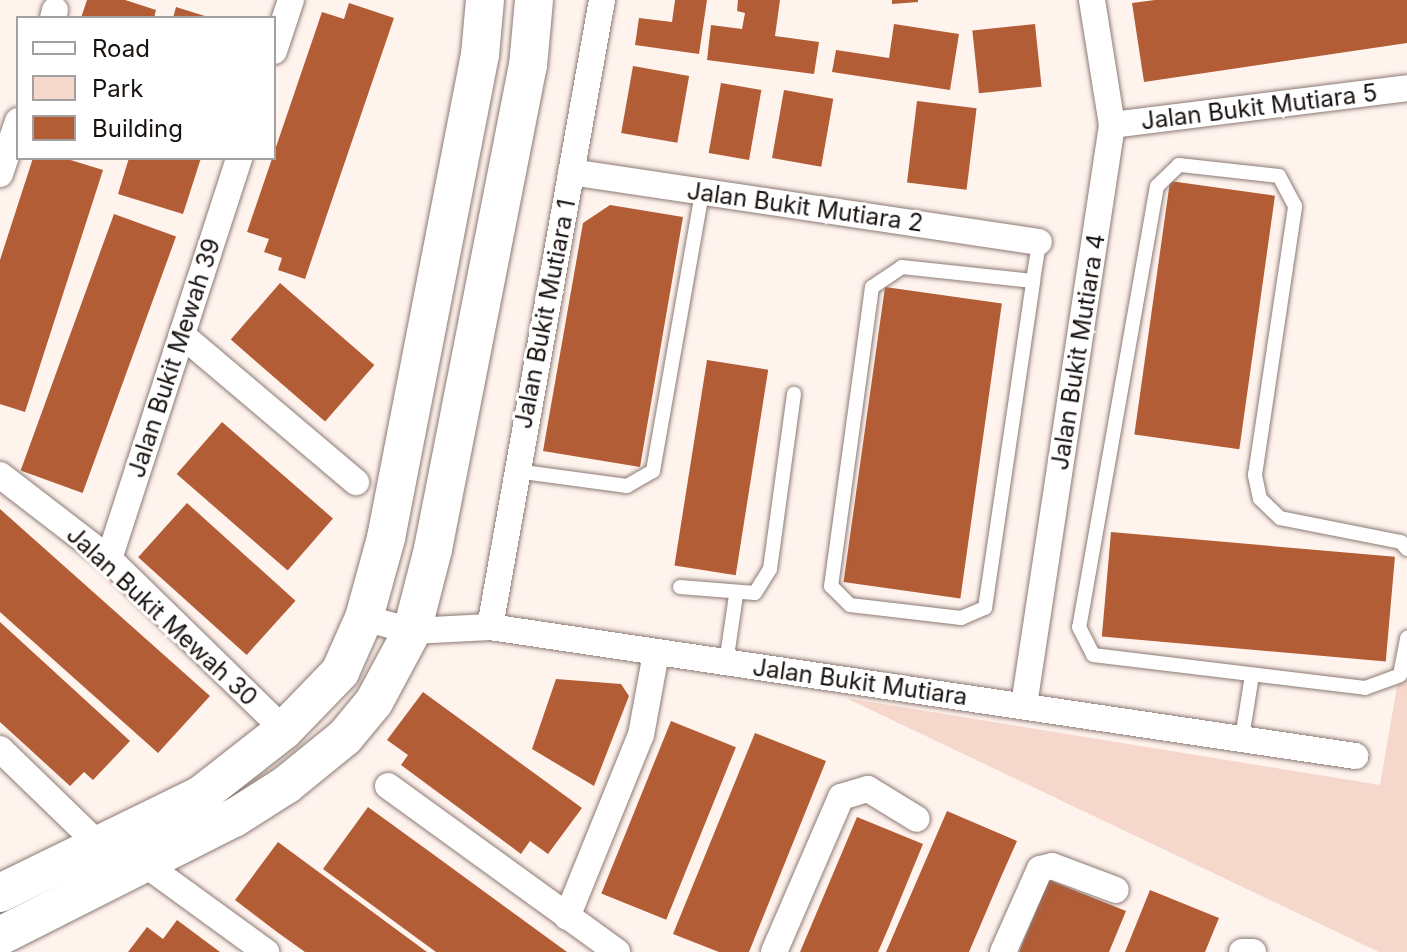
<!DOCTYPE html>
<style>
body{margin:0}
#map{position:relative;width:1407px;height:952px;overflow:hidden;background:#fff3ee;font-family:Inter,sans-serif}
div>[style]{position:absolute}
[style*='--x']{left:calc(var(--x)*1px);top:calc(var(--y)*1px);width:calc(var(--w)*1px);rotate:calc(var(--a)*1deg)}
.green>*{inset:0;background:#f5d7cb}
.building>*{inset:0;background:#b25d36;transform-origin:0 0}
.roads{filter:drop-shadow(0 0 2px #8c7a73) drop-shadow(0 0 2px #8c7a73)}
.lane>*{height:14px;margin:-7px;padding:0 7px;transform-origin:7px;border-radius:7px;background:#fff}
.street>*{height:26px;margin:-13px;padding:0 13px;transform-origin:13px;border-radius:13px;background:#fff}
.secondary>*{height:38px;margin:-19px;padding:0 19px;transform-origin:19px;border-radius:19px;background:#fff}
span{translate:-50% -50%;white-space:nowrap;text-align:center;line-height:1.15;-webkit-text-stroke:6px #fff;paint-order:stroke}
.street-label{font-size:24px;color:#1a1411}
.legend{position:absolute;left:16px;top:16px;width:260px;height:144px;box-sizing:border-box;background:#fff;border:2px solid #a3a1a0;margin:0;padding:10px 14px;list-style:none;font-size:24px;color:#1a1411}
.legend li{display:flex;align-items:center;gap:16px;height:40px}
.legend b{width:40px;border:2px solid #a3a1a0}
</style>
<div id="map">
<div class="green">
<i style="clip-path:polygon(1407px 628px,1407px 952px,1379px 952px,846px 698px,1380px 785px)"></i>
</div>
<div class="building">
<i style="clip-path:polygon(87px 0,125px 0,156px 10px,154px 18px,81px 18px)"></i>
<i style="clip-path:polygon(675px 0,707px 0,699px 54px,635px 45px,639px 18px,672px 22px)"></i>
<i style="clip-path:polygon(738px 0,780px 0,775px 36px,819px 42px,814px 74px,707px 60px,711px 25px,742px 29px,745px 13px,737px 11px)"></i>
<i style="clip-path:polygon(892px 0,918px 0,918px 2px,892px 4px)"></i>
<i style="clip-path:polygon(1155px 0,1407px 0,1407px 43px,1144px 82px,1132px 3px)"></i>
<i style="clip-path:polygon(349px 3px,394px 18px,305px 279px,278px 270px,282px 258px,264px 252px,269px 239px,247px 232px,322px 12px,344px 19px)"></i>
<i style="clip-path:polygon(176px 7px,208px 17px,208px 18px,173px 18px)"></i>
<i style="clip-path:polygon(894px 24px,959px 34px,950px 90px,832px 72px,836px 50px,889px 58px)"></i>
<i style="left:1035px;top:24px;width:63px;height:63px;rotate:84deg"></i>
<i style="left:633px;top:66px;width:57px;height:68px;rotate:10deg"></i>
<i style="left:721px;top:83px;width:41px;height:71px;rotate:10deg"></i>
<i style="left:784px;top:90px;width:50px;height:69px;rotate:10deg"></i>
<i style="left:917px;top:101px;width:60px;height:82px;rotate:7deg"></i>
<i style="clip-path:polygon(33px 158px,64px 158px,103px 170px,25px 412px,0 404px,0 260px)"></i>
<i style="clip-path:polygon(129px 158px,201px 158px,183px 214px,118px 194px)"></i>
<i style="left:1170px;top:181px;width:106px;height:256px;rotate:8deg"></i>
<i style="clip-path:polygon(610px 205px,683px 217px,640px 467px,543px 451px,583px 223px)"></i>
<i style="left:114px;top:214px;width:66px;height:273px;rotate:20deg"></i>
<i style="left:280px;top:283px;width:125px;height:75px;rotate:41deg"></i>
<i style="left:885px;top:287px;width:118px;height:298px;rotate:8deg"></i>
<i style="left:707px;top:360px;width:62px;height:208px;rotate:9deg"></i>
<i style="left:222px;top:422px;width:147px;height:69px;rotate:41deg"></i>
<i style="left:187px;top:503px;width:146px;height:73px;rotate:42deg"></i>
<i style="clip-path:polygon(0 509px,210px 696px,158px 753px,0 612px)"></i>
<i style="left:1111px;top:532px;width:285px;height:105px;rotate:5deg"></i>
<i style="clip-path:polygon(0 622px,130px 741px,93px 780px,84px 772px,70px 786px,0 722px)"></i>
<i style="clip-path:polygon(556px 679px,621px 684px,629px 696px,594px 786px,532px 749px)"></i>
<i style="clip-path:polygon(423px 692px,582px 808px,548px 854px,530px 841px,521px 854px,401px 765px,408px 755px,387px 740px)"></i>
<i style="left:671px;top:721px;width:70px;height:186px;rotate:22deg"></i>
<i style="clip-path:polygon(755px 733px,826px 761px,749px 952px,719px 952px,673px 934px)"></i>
<i style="clip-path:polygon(368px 807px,441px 860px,567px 952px,436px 952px,410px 933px,323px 869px)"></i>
<i style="clip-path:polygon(947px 811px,1017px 841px,1001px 877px,969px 952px,886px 952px)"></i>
<i style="clip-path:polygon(857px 817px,923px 844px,888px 929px,878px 952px,800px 952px)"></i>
<i style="clip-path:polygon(278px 842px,393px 927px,427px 952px,305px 952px,277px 932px,235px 900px)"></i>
<i style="clip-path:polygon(1049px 880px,1126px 911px,1109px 952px,1019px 952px)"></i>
<i style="clip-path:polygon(1150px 890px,1219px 918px,1205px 952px,1125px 952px)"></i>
<i style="clip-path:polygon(177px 920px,220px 952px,128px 952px,147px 927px,163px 939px)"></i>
</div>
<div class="roads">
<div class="lane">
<i style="--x:1033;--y:281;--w:132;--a:-173.9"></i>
<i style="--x:902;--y:267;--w:36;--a:146"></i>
<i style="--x:872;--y:287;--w:302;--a:97.8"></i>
<i style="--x:831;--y:586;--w:27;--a:45"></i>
<i style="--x:850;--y:605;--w:112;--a:6.7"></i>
<i style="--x:961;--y:618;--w:26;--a:-23"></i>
<i style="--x:985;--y:608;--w:331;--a:-81.6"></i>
<i style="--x:1033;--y:281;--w:39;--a:-81"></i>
<i style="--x:516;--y:471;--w:112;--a:7.7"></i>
<i style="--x:627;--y:486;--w:30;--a:-30"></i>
<i style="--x:653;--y:471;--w:283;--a:-80"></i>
<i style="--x:1407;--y:549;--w:9;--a:-131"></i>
<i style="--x:1401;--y:542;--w:123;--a:-168.8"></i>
<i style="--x:1280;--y:518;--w:28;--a:-136"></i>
<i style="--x:1260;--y:499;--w:25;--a:-102"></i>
<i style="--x:1255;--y:475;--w:272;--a:-81.5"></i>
<i style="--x:1295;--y:206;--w:34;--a:-118"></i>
<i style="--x:1279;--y:176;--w:101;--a:-173.7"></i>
<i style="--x:1179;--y:165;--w:30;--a:136"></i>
<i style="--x:1157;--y:186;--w:448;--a:100"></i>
<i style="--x:1079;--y:627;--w:31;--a:63"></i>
<i style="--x:1093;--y:655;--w:274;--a:6.9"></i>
<i style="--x:1365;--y:688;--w:37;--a:-20"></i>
<i style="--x:1400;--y:675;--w:38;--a:-79"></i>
<i style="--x:680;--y:587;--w:75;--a:4.6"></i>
<i style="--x:755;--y:593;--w:28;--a:-58"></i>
<i style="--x:770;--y:569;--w:177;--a:-82.2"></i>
<i style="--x:726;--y:663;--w:69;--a:-81.6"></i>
<i style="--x:1242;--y:738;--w:64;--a:-81"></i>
</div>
<div class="street">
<i style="--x:53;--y:18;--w:8;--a:-76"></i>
<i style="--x:274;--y:51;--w:54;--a:-71.6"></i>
<i style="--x:1112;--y:125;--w:297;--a:-7.1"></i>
<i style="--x:571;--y:172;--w:473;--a:8.5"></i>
<i style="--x:0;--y:174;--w:56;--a:-71.2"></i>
<i style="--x:182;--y:335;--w:228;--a:40.2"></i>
<i style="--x:0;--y:475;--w:138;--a:37.6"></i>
<i style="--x:109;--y:559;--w:245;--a:44.3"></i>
<i style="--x:109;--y:559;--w:422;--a:-72"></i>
<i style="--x:364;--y:618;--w:50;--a:15.2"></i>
<i style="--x:412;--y:631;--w:78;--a:-2.9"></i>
<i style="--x:490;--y:627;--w:875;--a:8.48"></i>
<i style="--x:490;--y:627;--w:637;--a:-79.87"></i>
<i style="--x:1024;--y:705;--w:587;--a:-81.37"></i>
<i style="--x:1112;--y:125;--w:127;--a:-99.1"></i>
<i style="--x:0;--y:749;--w:135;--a:44.1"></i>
<i style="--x:388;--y:786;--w:283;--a:35.9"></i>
<i style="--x:145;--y:864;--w:150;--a:36"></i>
<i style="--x:567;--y:917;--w:196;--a:-67.9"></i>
<i style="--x:641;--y:735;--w:83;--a:-79.6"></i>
<i style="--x:774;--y:952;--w:169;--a:-66.6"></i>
<i style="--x:841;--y:797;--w:28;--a:-17"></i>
<i style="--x:868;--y:789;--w:57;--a:31.5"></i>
<i style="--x:1003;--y:952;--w:91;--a:-66"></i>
<i style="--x:1040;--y:869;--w:12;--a:-14"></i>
<i style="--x:1052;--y:866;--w:68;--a:20.6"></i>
<i style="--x:1242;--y:952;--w:11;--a:0"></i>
</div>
<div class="secondary">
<i style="--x:0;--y:893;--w:224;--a:-26"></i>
<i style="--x:201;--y:795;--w:105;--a:-38.1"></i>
<i style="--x:284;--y:730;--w:81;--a:-46"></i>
<i style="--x:340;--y:672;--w:59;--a:-66"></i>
<i style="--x:364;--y:618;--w:83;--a:-74.6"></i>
<i style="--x:386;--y:538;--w:492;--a:-79"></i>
<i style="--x:480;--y:55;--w:55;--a:-84.8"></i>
<i style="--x:0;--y:936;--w:262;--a:-26.8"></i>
<i style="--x:234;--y:818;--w:62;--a:-32.4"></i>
<i style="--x:286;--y:785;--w:76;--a:-39.1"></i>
<i style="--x:345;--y:737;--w:45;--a:-50.4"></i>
<i style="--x:374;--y:702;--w:81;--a:-61.8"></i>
<i style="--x:412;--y:631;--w:85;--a:-75.6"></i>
<i style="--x:433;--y:549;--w:492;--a:-78.9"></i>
<i style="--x:528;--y:66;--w:66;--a:-84.8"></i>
</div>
</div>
<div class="street-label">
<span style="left:1259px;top:107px;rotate:-7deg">Jalan Bukit Mutiara 5</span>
<span style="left:805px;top:207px;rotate:8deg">Jalan Bukit Mutiara 2</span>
<span style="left:545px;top:314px;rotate:-79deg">Jalan Bukit Mutiara 1</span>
<span style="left:1078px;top:352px;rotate:-81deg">Jalan Bukit Mutiara 4</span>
<span style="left:174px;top:358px;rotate:-72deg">Jalan Bukit Mewah 39</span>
<span style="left:162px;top:616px;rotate:43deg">Jalan Bukit Mewah 30</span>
<span style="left:860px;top:682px;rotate:8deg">Jalan Bukit Mutiara</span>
</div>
<ul class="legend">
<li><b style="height:10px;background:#fff"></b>Road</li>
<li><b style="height:22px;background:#f5d7cb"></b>Park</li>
<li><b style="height:22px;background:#b25d36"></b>Building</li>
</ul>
</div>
